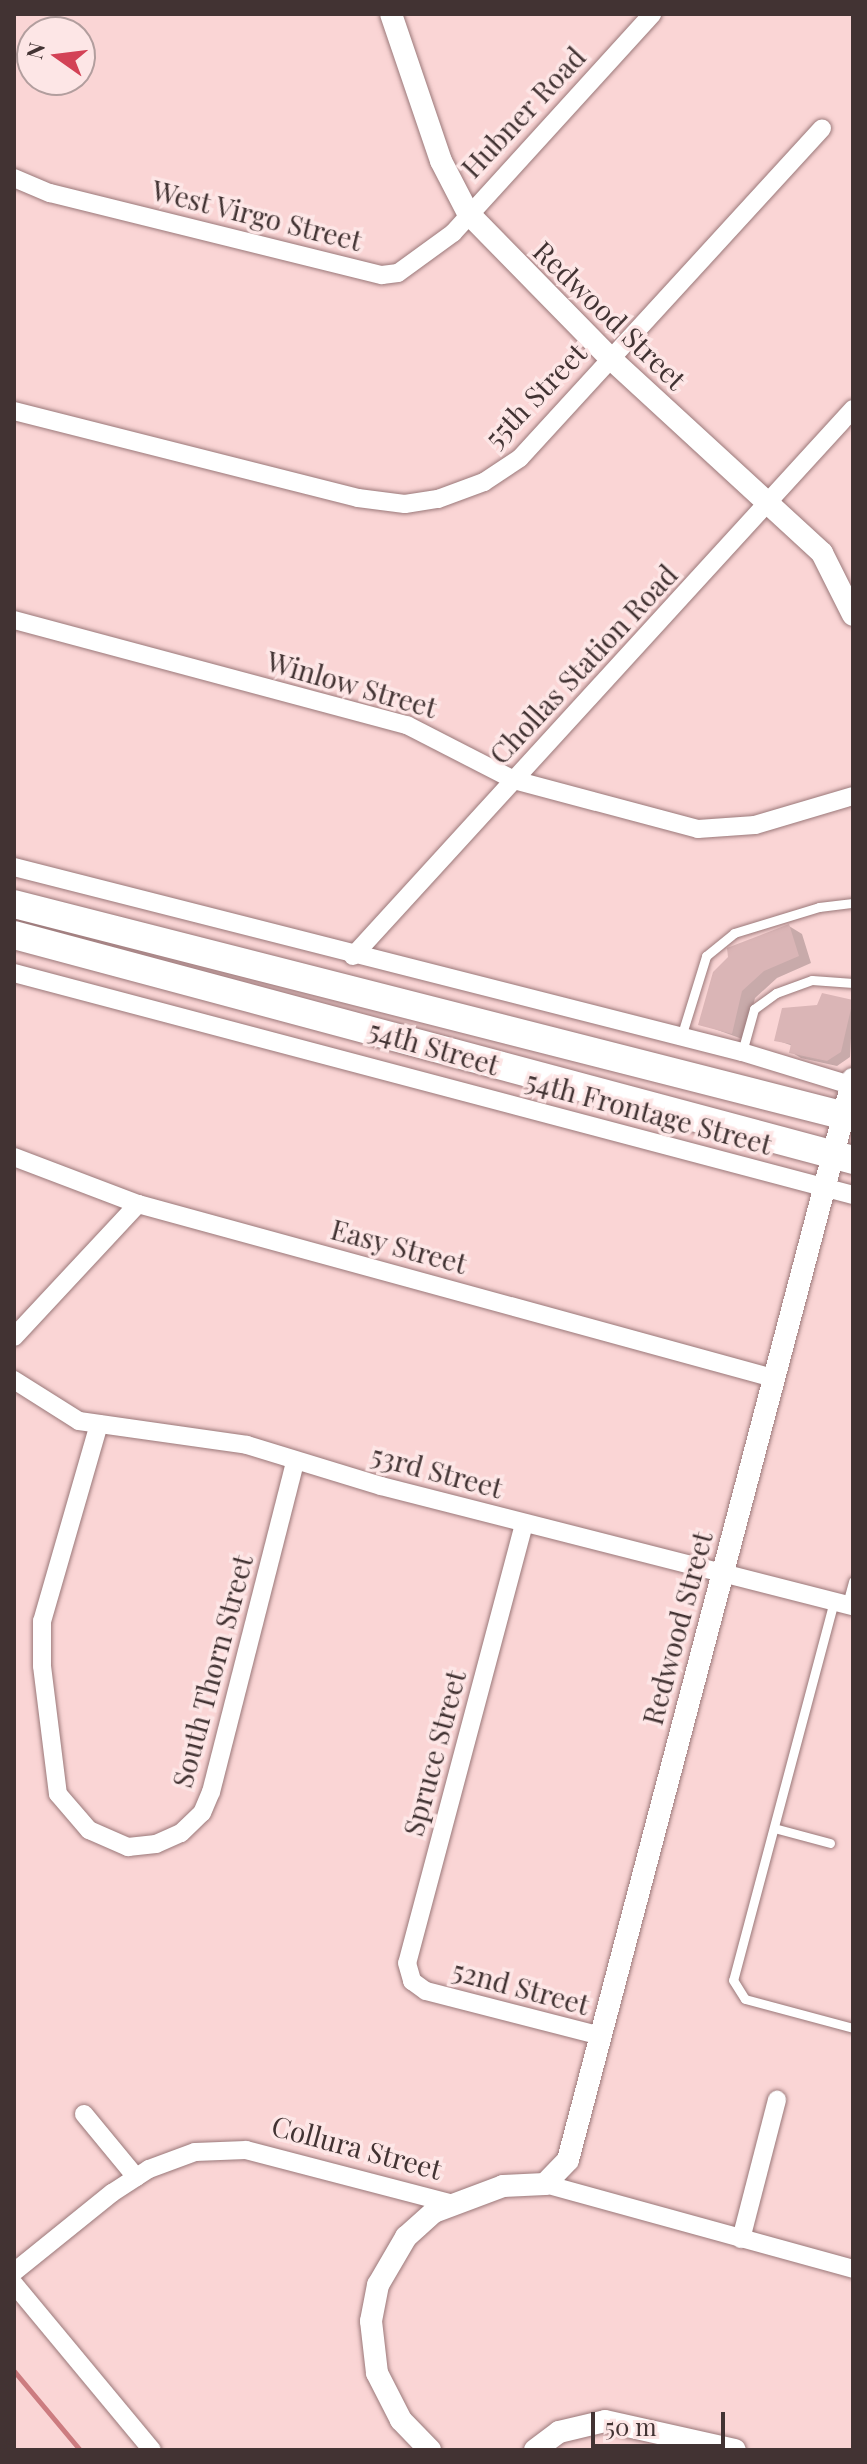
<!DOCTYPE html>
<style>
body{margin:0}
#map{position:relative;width:867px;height:2464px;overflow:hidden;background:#fad5d5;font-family:"Playfair Display",serif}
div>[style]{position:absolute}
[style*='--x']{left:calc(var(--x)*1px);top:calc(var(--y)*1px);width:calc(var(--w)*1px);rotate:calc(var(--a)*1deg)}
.shadow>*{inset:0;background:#0003}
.stream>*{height:5px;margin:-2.5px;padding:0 2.5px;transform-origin:2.5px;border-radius:2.5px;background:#cc7c80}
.building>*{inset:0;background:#dab5b6}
.roads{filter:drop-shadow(0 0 2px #9a7879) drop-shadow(0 0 2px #9a7879)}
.service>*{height:9px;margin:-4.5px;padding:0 4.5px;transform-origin:4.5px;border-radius:4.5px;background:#fff}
.minor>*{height:18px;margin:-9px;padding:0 9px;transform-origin:9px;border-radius:9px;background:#fff}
.tertiary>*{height:22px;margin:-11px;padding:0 11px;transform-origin:11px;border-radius:11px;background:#fff}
.primary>*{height:28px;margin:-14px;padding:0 14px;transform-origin:14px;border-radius:14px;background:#fff}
span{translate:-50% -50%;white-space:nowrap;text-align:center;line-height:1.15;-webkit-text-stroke:7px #fde6e6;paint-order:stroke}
.street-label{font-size:28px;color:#423333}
.frame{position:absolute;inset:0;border:16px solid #423333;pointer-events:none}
.north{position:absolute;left:16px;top:16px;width:80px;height:80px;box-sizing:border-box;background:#fde6e6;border:2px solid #b29e9e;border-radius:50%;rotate:284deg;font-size:22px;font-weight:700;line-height:32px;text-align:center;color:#423333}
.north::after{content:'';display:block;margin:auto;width:28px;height:36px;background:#d34256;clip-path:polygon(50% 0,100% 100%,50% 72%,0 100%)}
.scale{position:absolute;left:591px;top:2412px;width:134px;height:36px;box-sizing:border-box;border:4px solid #423333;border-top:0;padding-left:10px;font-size:24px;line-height:28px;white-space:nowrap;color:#423333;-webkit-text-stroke:6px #fde6e6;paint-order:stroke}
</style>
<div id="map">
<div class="shadow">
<i style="clip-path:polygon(789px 926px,802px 934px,811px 963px,777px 978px,755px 998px,745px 1040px,701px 1024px)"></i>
<i style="clip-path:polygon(823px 996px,853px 1002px,850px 1057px,837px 1066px,801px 1058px,791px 1052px,793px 1046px,776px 1040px,818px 1007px)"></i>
</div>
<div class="stream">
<i style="--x:14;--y:2371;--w:103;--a:50.1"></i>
</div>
<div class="building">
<i style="clip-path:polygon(789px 924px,799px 956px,764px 971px,742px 991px,732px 1034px,698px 1025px,713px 972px,728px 957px,727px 948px)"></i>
<i style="clip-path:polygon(822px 993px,853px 1000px,841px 1052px,827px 1061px,789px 1053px,791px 1044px,774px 1041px,782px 1008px,817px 1005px)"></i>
</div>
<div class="roads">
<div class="service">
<i style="--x:681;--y:1037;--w:85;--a:-72.8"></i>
<i style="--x:706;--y:956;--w:36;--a:-39"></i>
<i style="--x:734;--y:933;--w:89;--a:-17"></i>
<i style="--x:819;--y:907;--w:34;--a:-7"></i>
<i style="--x:742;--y:1052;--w:45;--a:-74.4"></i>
<i style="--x:754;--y:1009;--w:27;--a:-36"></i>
<i style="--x:776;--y:993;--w:38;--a:-20"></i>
<i style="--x:812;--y:980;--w:41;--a:4.2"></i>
<i style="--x:834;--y:1601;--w:392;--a:104.9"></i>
<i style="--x:733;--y:1980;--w:22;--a:58"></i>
<i style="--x:745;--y:1999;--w:112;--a:15"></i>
<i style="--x:847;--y:1604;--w:24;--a:-75"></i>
<i style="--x:774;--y:1828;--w:58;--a:15"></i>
</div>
<div class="minor">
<i style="--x:14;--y:178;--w:39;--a:23"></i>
<i style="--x:50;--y:193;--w:342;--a:13.9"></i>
<i style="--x:382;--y:275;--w:16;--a:-7"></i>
<i style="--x:398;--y:273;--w:68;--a:-36"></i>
<i style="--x:453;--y:233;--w:296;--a:-47.7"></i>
<i style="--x:14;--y:411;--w:355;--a:14.2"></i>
<i style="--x:358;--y:498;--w:47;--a:7.3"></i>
<i style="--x:405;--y:504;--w:33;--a:-9"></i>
<i style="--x:438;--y:499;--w:49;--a:-20.3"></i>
<i style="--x:484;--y:482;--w:43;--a:-33.7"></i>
<i style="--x:520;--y:458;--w:447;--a:-47.5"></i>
<i style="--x:14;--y:620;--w:407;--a:15"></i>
<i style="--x:407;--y:725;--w:120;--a:27.2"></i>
<i style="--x:514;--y:780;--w:190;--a:14.9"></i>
<i style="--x:698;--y:829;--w:57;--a:-4"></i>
<i style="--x:755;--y:825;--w:102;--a:-16.5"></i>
<i style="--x:14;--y:867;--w:751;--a:14.26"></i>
<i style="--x:742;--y:1052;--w:116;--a:17"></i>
<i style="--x:353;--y:956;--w:741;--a:-47.57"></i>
<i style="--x:14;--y:973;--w:868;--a:14.82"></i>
<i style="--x:14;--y:1157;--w:133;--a:20.8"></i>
<i style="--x:138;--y:1204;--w:658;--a:15.32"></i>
<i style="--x:14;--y:1337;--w:182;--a:-47"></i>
<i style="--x:14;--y:1380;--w:77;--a:32.2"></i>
<i style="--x:79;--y:1421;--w:170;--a:8.1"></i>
<i style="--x:247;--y:1445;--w:140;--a:17"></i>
<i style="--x:381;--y:1486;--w:487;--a:14.3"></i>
<i style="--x:99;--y:1424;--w:205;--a:106.1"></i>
<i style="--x:42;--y:1621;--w:45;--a:90"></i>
<i style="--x:42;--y:1666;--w:129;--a:82.9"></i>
<i style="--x:58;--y:1794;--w:48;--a:49.3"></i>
<i style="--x:89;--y:1830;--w:43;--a:23.6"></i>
<i style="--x:128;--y:1847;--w:28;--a:-6"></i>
<i style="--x:156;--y:1844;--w:27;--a:-24"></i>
<i style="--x:181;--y:1833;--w:29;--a:-44"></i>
<i style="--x:202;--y:1813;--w:23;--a:-67"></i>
<i style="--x:211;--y:1792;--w:341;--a:-75.7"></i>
<i style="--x:524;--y:1524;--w:454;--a:104.9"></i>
<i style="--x:407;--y:1963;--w:19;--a:74"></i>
<i style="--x:412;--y:1981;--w:17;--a:36"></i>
<i style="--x:426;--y:1991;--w:181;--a:14.4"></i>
<i style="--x:84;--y:2114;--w:82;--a:50.5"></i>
<i style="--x:545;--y:2184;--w:320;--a:15.4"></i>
<i style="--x:741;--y:2239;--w:144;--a:-75.5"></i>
<i style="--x:14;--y:2272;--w:126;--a:-38.9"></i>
<i style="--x:112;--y:2193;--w:44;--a:-33"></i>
<i style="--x:149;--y:2169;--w:49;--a:-20.3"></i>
<i style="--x:195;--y:2152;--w:51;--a:-2.2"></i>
<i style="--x:246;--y:2150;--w:211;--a:14.6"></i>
<i style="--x:14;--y:2284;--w:216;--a:50.3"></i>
</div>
<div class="tertiary">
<i style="--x:391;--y:14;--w:155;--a:71.2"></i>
<i style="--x:441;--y:161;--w:59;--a:62.6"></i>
<i style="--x:468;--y:213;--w:203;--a:45.6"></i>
<i style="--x:610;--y:358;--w:288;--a:42.6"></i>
<i style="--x:822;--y:553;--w:69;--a:63.4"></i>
<i style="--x:430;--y:2450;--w:42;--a:-134"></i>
<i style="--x:401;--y:2420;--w:53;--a:-117.1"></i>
<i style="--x:377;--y:2373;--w:52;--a:-96.6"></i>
<i style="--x:371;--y:2321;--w:37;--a:-79"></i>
<i style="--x:378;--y:2285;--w:56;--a:-59.7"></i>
<i style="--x:406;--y:2237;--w:38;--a:-42"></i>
<i style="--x:434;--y:2212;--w:74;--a:-20.6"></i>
<i style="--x:503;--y:2186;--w:42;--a:-2.7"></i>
<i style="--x:545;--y:2184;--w:33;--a:-46"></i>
<i style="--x:568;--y:2160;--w:1118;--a:-75.23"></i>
<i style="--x:535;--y:2450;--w:30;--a:-37"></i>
<i style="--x:559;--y:2432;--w:47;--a:-13.4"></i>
<i style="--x:605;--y:2421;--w:133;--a:12.6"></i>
</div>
<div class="primary">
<i style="--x:14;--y:904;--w:866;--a:14.31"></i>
<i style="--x:14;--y:935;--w:869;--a:15.01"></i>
</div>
</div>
<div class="street-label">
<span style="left:523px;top:112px;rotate:-47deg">Hubner Road</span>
<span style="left:257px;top:215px;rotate:14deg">West Virgo Street</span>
<span style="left:610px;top:315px;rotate:44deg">Redwood Street</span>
<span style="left:535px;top:395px;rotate:-46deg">55th Street</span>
<span style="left:583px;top:664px;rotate:-47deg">Chollas Station Road</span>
<span style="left:352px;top:684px;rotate:16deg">Winlow Street</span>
<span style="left:434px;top:1047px;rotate:16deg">54th Street</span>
<span style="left:649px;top:1112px;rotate:15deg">54th Frontage Street</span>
<span style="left:399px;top:1246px;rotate:15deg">Easy Street</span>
<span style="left:437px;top:1471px;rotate:15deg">53rd Street</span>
<span style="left:677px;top:1628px;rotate:-75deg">Redwood Street</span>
<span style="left:212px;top:1671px;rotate:-75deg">South Thorn Street</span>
<span style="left:434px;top:1753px;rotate:-75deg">Spruce Street</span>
<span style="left:521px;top:1987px;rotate:15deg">52nd Street</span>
<span style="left:357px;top:2147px;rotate:15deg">Collura Street</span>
</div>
<div class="frame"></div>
<div class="north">N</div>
<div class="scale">50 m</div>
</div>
